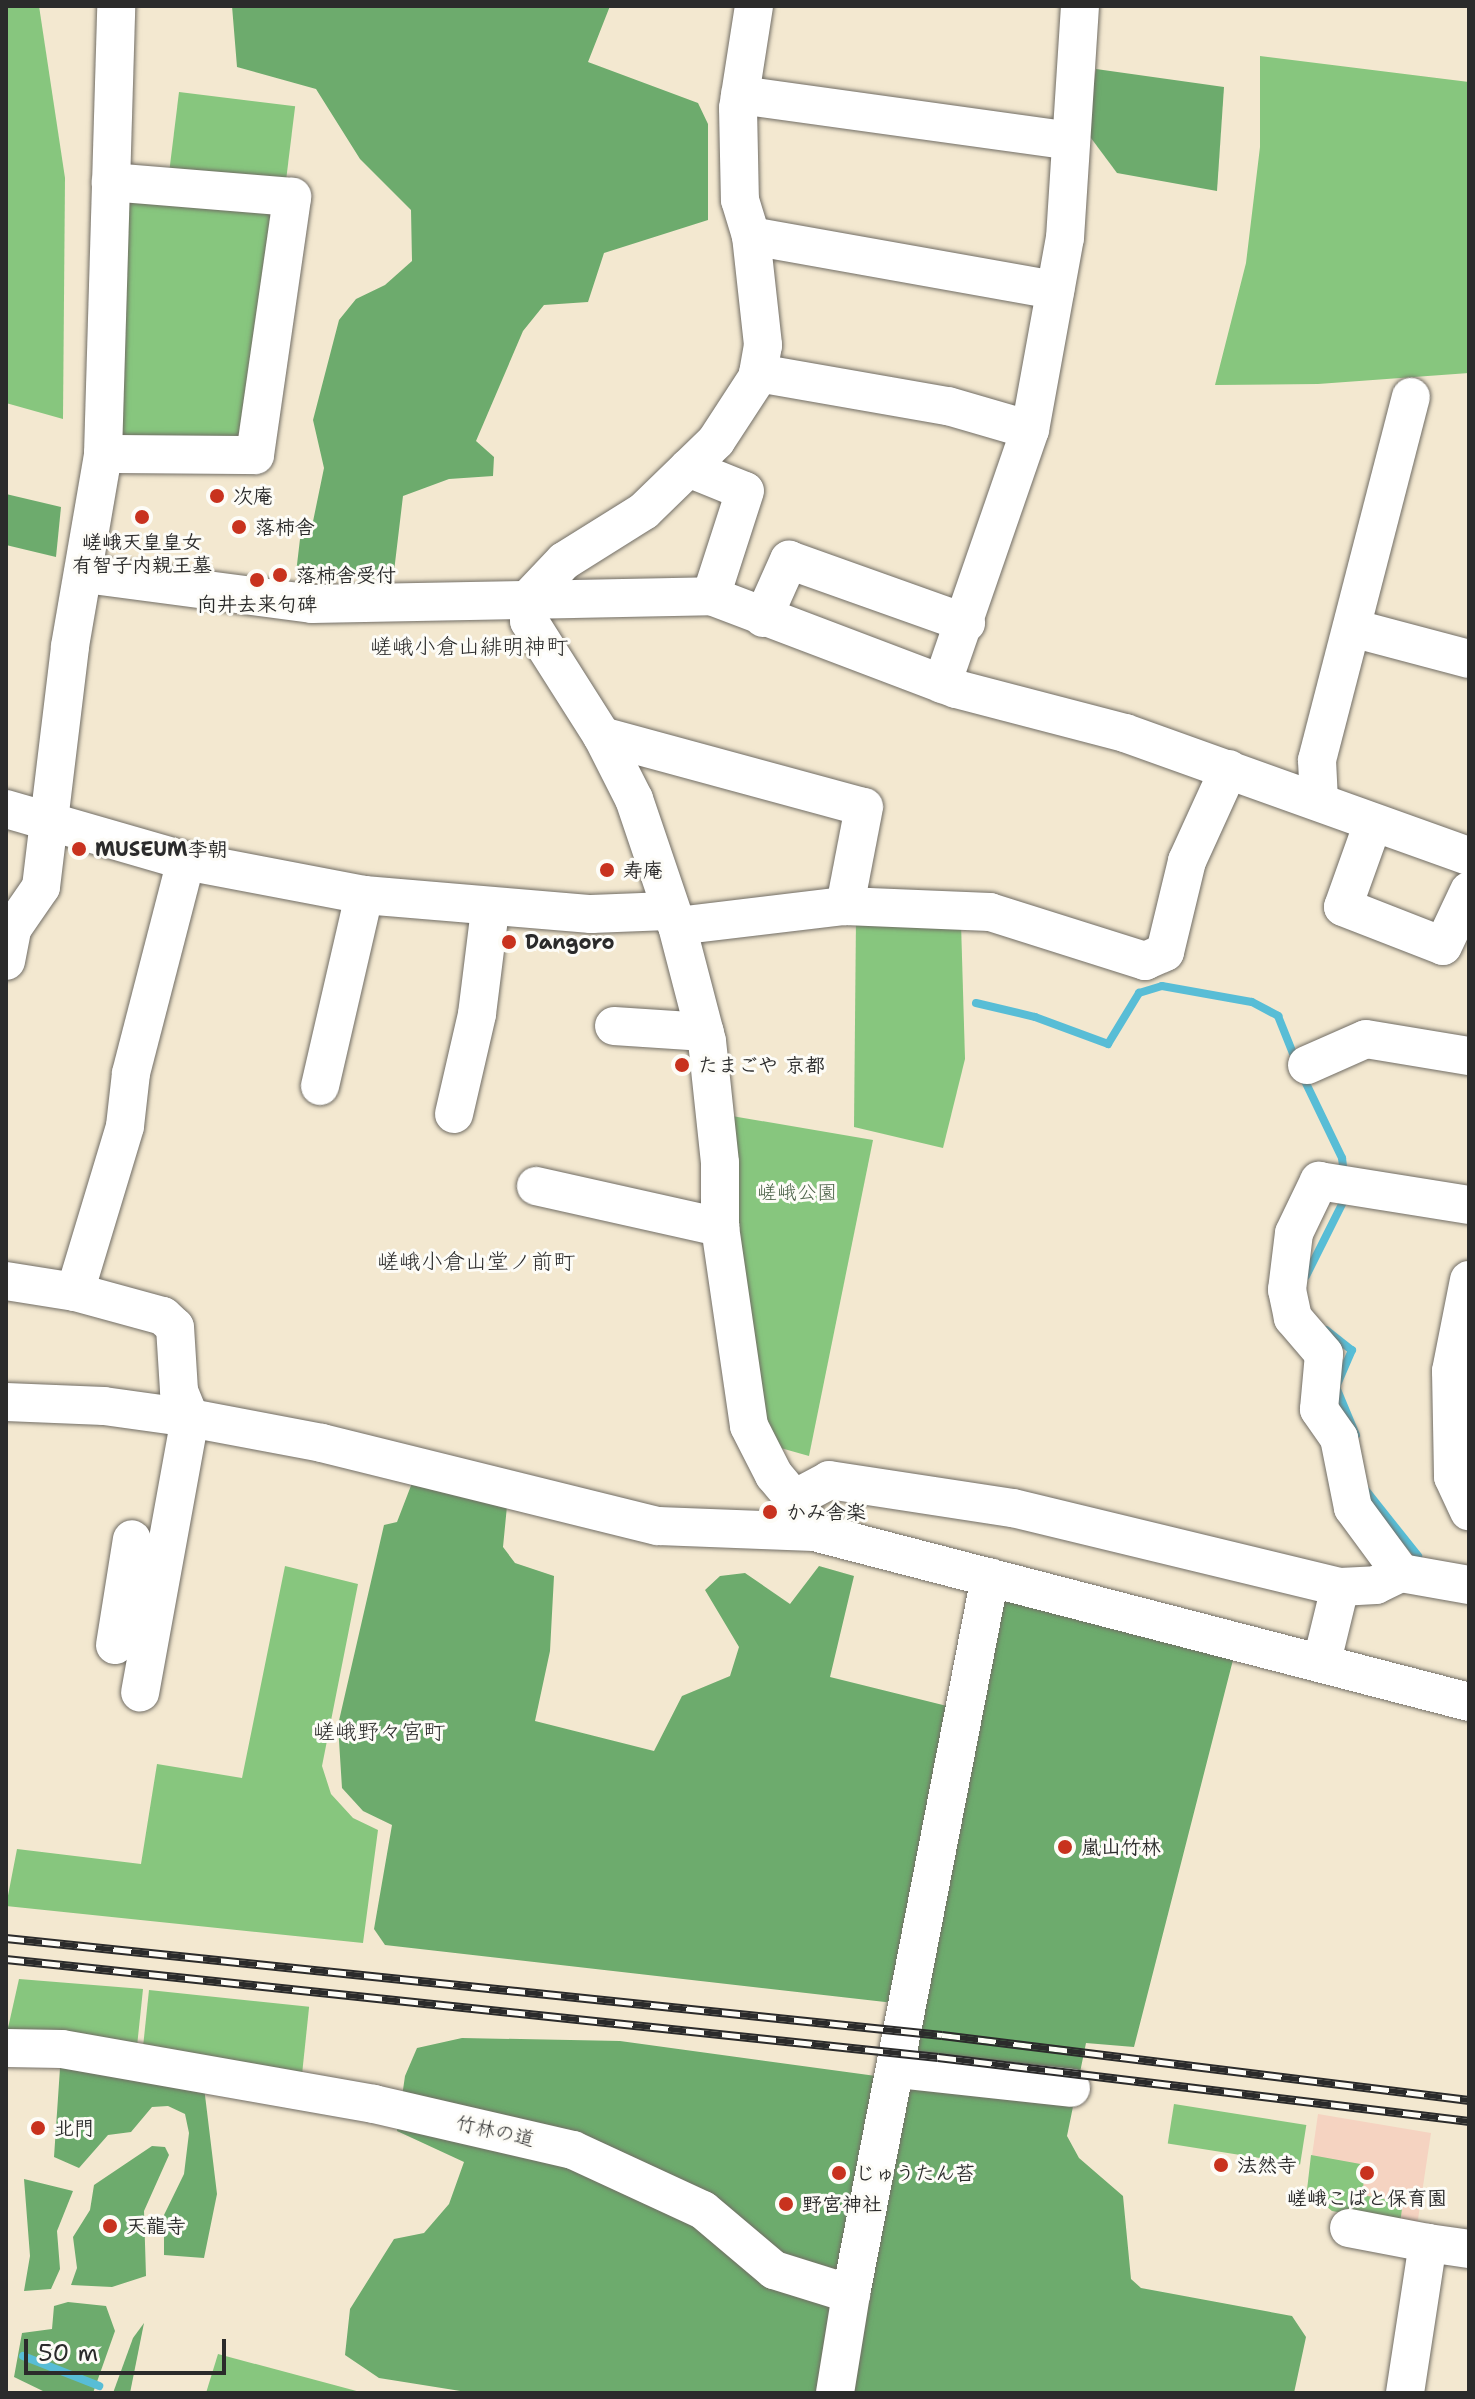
<!DOCTYPE html>
<meta charset="utf-8">
<style>
body{margin:0}
#map{position:relative;width:1475px;height:2399px;overflow:hidden;background:#f3e8d0;font-family:"Shantell Sans","Klee One",sans-serif}
div>[style]{position:absolute}
[style*='--x']{left:calc(var(--x)*1px);top:calc(var(--y)*1px);width:calc(var(--w)*1px);rotate:calc(var(--a)*1deg)}
.built>*{inset:0;background:#f5d3c1}
.green>*{inset:0;background:#87c67e;transform-origin:0 0}
.forest>*{inset:0;background:#6dab6d}
.stream>*{height:8px;margin:-4px;padding:0 4px;transform-origin:4px;border-radius:4px;background:#58bdd6}
.roads{filter:drop-shadow(0 0 2px #716d65) drop-shadow(0 0 2px #716d65)}
.minor>*{height:38px;margin:-19px;padding:0 19px;transform-origin:19px;border-radius:19px;background:#fff}
.rail>*{height:9px;margin-top:-4.5px;transform-origin:0;background:repeating-linear-gradient(90deg,#fdfcf7 0 18px,#2b2b2b 0 36px);box-sizing:border-box;border-block:2px solid #2b2b2b}
.dots>*{width:22px;height:22px;translate:-50% -50%;box-sizing:border-box;border:4px solid #fdfcf7;border-radius:50%}
span{translate:-50% -50%;white-space:nowrap;text-align:center;line-height:1.15;-webkit-text-stroke:6px #fdfcf7;paint-order:stroke}
.poi-label{font-size:20px;color:#2b2b2b;font-weight:700}
.left{translate:0 -50%;text-align:left}
.park-label{font-size:20px;color:#4b6148}
.street-label{font-size:20px;color:#2b2b2b}
.neighbourhood-label{font-size:22px;color:#2b2b2b}
.frame{position:absolute;inset:0;border:8px solid #2b2b2b;pointer-events:none}
.scale{position:absolute;left:24px;top:2339px;width:202px;height:36px;box-sizing:border-box;border:4px solid #2b2b2b;border-top:0;padding-left:10px;font-size:24px;line-height:28px;white-space:nowrap;color:#2b2b2b;-webkit-text-stroke:6px #fdfcf7;paint-order:stroke}
</style>
<div id="map">
<div class="built">
<i style="clip-path:polygon(1318px 2114px,1431px 2133px,1417px 2226px,1332px 2211px,1307px 2190px)"></i>
</div>
<div class="green">
<i style="clip-path:polygon(6px 6px,39px 6px,65px 178px,63px 419px,6px 403px)"></i>
<i style="clip-path:polygon(1260px 56px,1469px 82px,1469px 373px,1318px 384px,1215px 385px,1246px 263px,1260px 147px)"></i>
<i style="left:179px;top:92px;width:117px;height:78px;rotate:7deg"></i>
<i style="clip-path:polygon(121px 194px,275px 207px,240px 440px,116px 441px)"></i>
<i style="clip-path:polygon(856px 918px,961px 923px,965px 1059px,943px 1148px,854px 1127px)"></i>
<i style="clip-path:polygon(726px 1115px,873px 1140px,809px 1456px,770px 1445px,755px 1424px)"></i>
<i style="clip-path:polygon(285px 1566px,358px 1584px,322px 1766px,331px 1794px,353px 1818px,378px 1830px,363px 1943px,6px 1906px,17px 1849px,141px 1864px,157px 1764px,242px 1778px)"></i>
<i style="clip-path:polygon(19px 1979px,143px 1989px,136px 2056px,6px 2037px)"></i>
<i style="left:149px;top:1990px;width:161px;height:69px;rotate:6deg"></i>
<i style="left:1174px;top:2104px;width:134px;height:40px;rotate:9deg"></i>
<i style="clip-path:polygon(1311px 2155px,1366px 2165px,1362px 2195px,1403px 2202px,1400px 2223px,1332px 2211px,1307px 2190px)"></i>
<i style="clip-path:polygon(218px 2354px,364px 2393px,206px 2393px)"></i>
</div>
<div class="forest">
<i style="clip-path:polygon(232px 6px,610px 6px,588px 62px,698px 103px,708px 124px,708px 220px,604px 253px,588px 302px,544px 305px,523px 331px,476px 441px,494px 457px,493px 476px,449px 479px,403px 496px,393px 580px,296px 573px,300px 539px,310px 536px,324px 468px,313px 420px,339px 320px,356px 299px,385px 285px,412px 261px,411px 210px,360px 159px,316px 89px,237px 67px)"></i>
<i style="clip-path:polygon(1096px 69px,1224px 87px,1217px 191px,1117px 173px,1085px 130px)"></i>
<i style="clip-path:polygon(6px 494px,61px 507px,56px 557px,6px 545px)"></i>
<i style="clip-path:polygon(412px 1483px,507px 1506px,503px 1547px,515px 1563px,554px 1576px,550px 1651px,535px 1721px,654px 1751px,682px 1696px,730px 1676px,739px 1647px,705px 1590px,720px 1576px,745px 1573px,790px 1604px,819px 1566px,854px 1576px,830px 1677px,951px 1707px,894px 2003px,385px 1945px,374px 1929px,392px 1825px,363px 1811px,342px 1788px,338px 1725px,384px 1525px,397px 1522px)"></i>
<i style="clip-path:polygon(996px 1597px,1234px 1656px,1134px 2047px,1086px 2043px,1067px 2136px,1079px 2158px,1123px 2196px,1131px 2279px,1141px 2288px,1292px 2316px,1306px 2337px,1294px 2393px,473px 2393px,379px 2378px,345px 2355px,350px 2309px,394px 2239px,424px 2233px,449px 2204px,464px 2162px,397px 2131px,405px 2076px,417px 2048px,462px 2038px,620px 2041px,898px 2079px)"></i>
<i style="clip-path:polygon(98px 2067px,204px 2087px,217px 2194px,204px 2258px,164px 2255px,164px 2215px,184px 2174px,189px 2133px,185px 2114px,168px 2106px,152px 2107px,131px 2132px,108px 2135px,79px 2168px,54px 2157px,60px 2068px)"></i>
<i style="clip-path:polygon(152px 2146px,165px 2147px,169px 2155px,144px 2211px,146px 2276px,112px 2287px,71px 2285px,77px 2268px,73px 2237px,90px 2210px,94px 2185px)"></i>
<i style="clip-path:polygon(24px 2179px,73px 2191px,57px 2231px,60px 2269px,51px 2289px,24px 2291px,30px 2256px)"></i>
<i style="clip-path:polygon(68px 2302px,106px 2306px,115px 2331px,93px 2393px,47px 2393px,14px 2377px,22px 2333px,52px 2329px,54px 2306px)"></i>
<i style="clip-path:polygon(144px 2323px,130px 2393px,113px 2393px,133px 2338px)"></i>
</div>
<div class="stream">
<i style="--x:976;--y:1003;--w:61;--a:13.3"></i>
<i style="--x:1035;--y:1017;--w:78;--a:20.3"></i>
<i style="--x:1108;--y:1044;--w:60;--a:-58.7"></i>
<i style="--x:1139;--y:993;--w:24;--a:-17"></i>
<i style="--x:1162;--y:986;--w:91;--a:10.1"></i>
<i style="--x:1252;--y:1002;--w:30;--a:28"></i>
<i style="--x:1278;--y:1016;--w:48;--a:68.2"></i>
<i style="--x:1303;--y:1077;--w:90;--a:64.3"></i>
<i style="--x:1342;--y:1158;--w:16;--a:83"></i>
<i style="--x:1306;--y:1276;--w:89;--a:-63.4"></i>
<i style="--x:1326;--y:1330;--w:33;--a:38"></i>
<i style="--x:1352;--y:1350;--w:40;--a:113.4"></i>
<i style="--x:1336;--y:1387;--w:52;--a:67.4"></i>
<i style="--x:1364;--y:1488;--w:87;--a:51.5"></i>
<i style="--x:23;--y:2356;--w:82;--a:21.5"></i>
</div>
<div class="roads">
<div class="minor">
<i style="--x:754;--y:6;--w:103;--a:98.9"></i>
<i style="--x:738;--y:108;--w:92;--a:88.8"></i>
<i style="--x:740;--y:200;--w:38;--a:73"></i>
<i style="--x:751;--y:236;--w:110;--a:83.7"></i>
<i style="--x:763;--y:345;--w:34;--a:100"></i>
<i style="--x:757;--y:378;--w:75;--a:123.1"></i>
<i style="--x:716;--y:441;--w:100;--a:135.8"></i>
<i style="--x:644;--y:511;--w:94;--a:148"></i>
<i style="--x:564;--y:561;--w:52;--a:133.5"></i>
<i style="--x:528;--y:599;--w:22;--a:87"></i>
<i style="--x:529;--y:621;--w:136;--a:57.6"></i>
<i style="--x:602;--y:736;--w:71;--a:63.1"></i>
<i style="--x:634;--y:799;--w:134;--a:71.3"></i>
<i style="--x:677;--y:926;--w:119;--a:75.4"></i>
<i style="--x:707;--y:1041;--w:123;--a:83.9"></i>
<i style="--x:720;--y:1163;--w:64;--a:90"></i>
<i style="--x:720;--y:1227;--w:201;--a:81.7"></i>
<i style="--x:749;--y:1426;--w:55;--a:63"></i>
<i style="--x:774;--y:1475;--w:31;--a:50"></i>
<i style="--x:740;--y:95;--w:334;--a:7.9"></i>
<i style="--x:751;--y:236;--w:309;--a:10.1"></i>
<i style="--x:758;--y:373;--w:193;--a:9.9"></i>
<i style="--x:948;--y:406;--w:85;--a:16.3"></i>
<i style="--x:103;--y:454;--w:152;--a:0.4"></i>
<i style="--x:255;--y:455;--w:261;--a:-81.8"></i>
<i style="--x:292;--y:197;--w:182;--a:-175.3"></i>
<i style="--x:688;--y:468;--w:61;--a:22"></i>
<i style="--x:745;--y:491;--w:110;--a:107.9"></i>
<i style="--x:85;--y:574;--w:229;--a:7.5"></i>
<i style="--x:312;--y:604;--w:399;--a:-1.1"></i>
<i style="--x:711;--y:596;--w:262;--a:20.8"></i>
<i style="--x:956;--y:689;--w:175;--a:14.6"></i>
<i style="--x:1125;--y:733;--w:365;--a:19.7"></i>
<i style="--x:763;--y:618;--w:64;--a:-65.9"></i>
<i style="--x:789;--y:560;--w:188;--a:19.6"></i>
<i style="--x:1352;--y:628;--w:121;--a:14.8"></i>
<i style="--x:942;--y:684;--w:269;--a:-70.9"></i>
<i style="--x:1030;--y:430;--w:195;--a:-79.7"></i>
<i style="--x:1065;--y:238;--w:232;--a:-86.3"></i>
<i style="--x:602;--y:736;--w:271;--a:15.2"></i>
<i style="--x:864;--y:807;--w:101;--a:100.9"></i>
<i style="--x:1319;--y:801;--w:41;--a:-92.8"></i>
<i style="--x:1317;--y:760;--w:375;--a:-75.5"></i>
<i style="--x:6;--y:809;--w:187;--a:16.1"></i>
<i style="--x:186;--y:861;--w:181;--a:10.8"></i>
<i style="--x:364;--y:895;--w:228;--a:4.8"></i>
<i style="--x:591;--y:914;--w:77;--a:-2.2"></i>
<i style="--x:1373;--y:823;--w:89;--a:109.7"></i>
<i style="--x:1343;--y:907;--w:107;--a:21.3"></i>
<i style="--x:1443;--y:946;--w:61;--a:-64.7"></i>
<i style="--x:677;--y:926;--w:169;--a:-6.8"></i>
<i style="--x:845;--y:906;--w:145;--a:2.4"></i>
<i style="--x:990;--y:912;--w:163;--a:17.5"></i>
<i style="--x:1145;--y:961;--w:22;--a:-24"></i>
<i style="--x:1165;--y:952;--w:94;--a:-76.4"></i>
<i style="--x:1187;--y:861;--w:101;--a:-65.5"></i>
<i style="--x:6;--y:961;--w:33;--a:-79"></i>
<i style="--x:12;--y:929;--w:51;--a:-55.4"></i>
<i style="--x:41;--y:887;--w:243;--a:-83.1"></i>
<i style="--x:70;--y:646;--w:195;--a:-80.2"></i>
<i style="--x:103;--y:454;--w:448;--a:-88.3"></i>
<i style="--x:614;--y:1026;--w:91;--a:3.8"></i>
<i style="--x:1307;--y:1065;--w:64;--a:-23.8"></i>
<i style="--x:1366;--y:1039;--w:104;--a:9.4"></i>
<i style="--x:320;--y:1086;--w:196;--a:-77"></i>
<i style="--x:454;--y:1114;--w:103;--a:-77"></i>
<i style="--x:477;--y:1014;--w:106;--a:-82.9"></i>
<i style="--x:536;--y:1186;--w:189;--a:12.6"></i>
<i style="--x:1469;--y:1280;--w:93;--a:101.2"></i>
<i style="--x:1451;--y:1371;--w:106;--a:88.9"></i>
<i style="--x:1453;--y:1477;--w:38;--a:65"></i>
<i style="--x:6;--y:1281;--w:70;--a:9.1"></i>
<i style="--x:75;--y:1292;--w:91;--a:15.3"></i>
<i style="--x:163;--y:1316;--w:16;--a:43"></i>
<i style="--x:175;--y:1327;--w:64;--a:86.4"></i>
<i style="--x:179;--y:1391;--w:29;--a:68"></i>
<i style="--x:190;--y:1418;--w:134;--a:10.7"></i>
<i style="--x:322;--y:1443;--w:346;--a:13.9"></i>
<i style="--x:658;--y:1526;--w:156;--a:2.2"></i>
<i style="--x:814;--y:1532;--w:677;--a:14.55"></i>
<i style="--x:75;--y:1292;--w:173;--a:-73.2"></i>
<i style="--x:125;--y:1126;--w:53;--a:-83.5"></i>
<i style="--x:131;--y:1073;--w:219;--a:-75.5"></i>
<i style="--x:6;--y:1402;--w:98;--a:2.3"></i>
<i style="--x:104;--y:1406;--w:87;--a:7.9"></i>
<i style="--x:190;--y:1418;--w:279;--a:100.3"></i>
<i style="--x:808;--y:1522;--w:27;--a:-121"></i>
<i style="--x:794;--y:1499;--w:40;--a:-28"></i>
<i style="--x:829;--y:1480;--w:186;--a:8.7"></i>
<i style="--x:1013;--y:1508;--w:336;--a:13.6"></i>
<i style="--x:1340;--y:1587;--w:36;--a:-3"></i>
<i style="--x:1376;--y:1585;--w:28;--a:-26"></i>
<i style="--x:1401;--y:1573;--w:69;--a:10"></i>
<i style="--x:1401;--y:1573;--w:81;--a:-126.4"></i>
<i style="--x:1353;--y:1508;--w:71;--a:-101.3"></i>
<i style="--x:1339;--y:1438;--w:35;--a:-125"></i>
<i style="--x:1319;--y:1409;--w:55;--a:-84.8"></i>
<i style="--x:1324;--y:1354;--w:48;--a:-130.7"></i>
<i style="--x:1293;--y:1318;--w:29;--a:-102"></i>
<i style="--x:1287;--y:1290;--w:57;--a:-83"></i>
<i style="--x:1294;--y:1233;--w:58;--a:-64.3"></i>
<i style="--x:1319;--y:1181;--w:152;--a:9.1"></i>
<i style="--x:115;--y:1645;--w:107;--a:-80.9"></i>
<i style="--x:1322;--y:1661;--w:76;--a:-76.3"></i>
<i style="--x:6;--y:2048;--w:56;--a:1"></i>
<i style="--x:62;--y:2049;--w:317;--a:10"></i>
<i style="--x:374;--y:2104;--w:204;--a:13"></i>
<i style="--x:573;--y:2150;--w:143;--a:24.8"></i>
<i style="--x:703;--y:2210;--w:93;--a:40.2"></i>
<i style="--x:774;--y:2270;--w:81;--a:17.3"></i>
<i style="--x:851;--y:2294;--w:100;--a:99.2"></i>
<i style="--x:897;--y:2069;--w:175;--a:6.2"></i>
<i style="--x:1349;--y:2228;--w:80;--a:10.8"></i>
<i style="--x:851;--y:2294;--w:730;--a:-79.03"></i>
<i style="--x:1405;--y:2393;--w:152;--a:-81.3"></i>
<i style="--x:1428;--y:2243;--w:41;--a:8.3"></i>
</div>
</div>
<div class="rail">
<i style="--x:6;--y:1938;--w:941;--a:5.92"></i>
<i style="--x:942;--y:2035;--w:531;--a:7.03"></i>
<i style="--x:6;--y:1959;--w:937;--a:6"></i>
<i style="--x:938;--y:2057;--w:535;--a:6.87"></i>
</div>
<div class="dots">
<i style="left:217px;top:496px;background:#c8321e"></i>
<i style="left:142px;top:517px;background:#c8321e"></i>
<i style="left:239px;top:527px;background:#c8321e"></i>
<i style="left:280px;top:575px;background:#c8321e"></i>
<i style="left:257px;top:580px;background:#c8321e"></i>
<i style="left:79px;top:849px;background:#c8321e"></i>
<i style="left:607px;top:870px;background:#c8321e"></i>
<i style="left:509px;top:942px;background:#c8321e"></i>
<i style="left:682px;top:1065px;background:#c8321e"></i>
<i style="left:770px;top:1512px;background:#c8321e"></i>
<i style="left:1065px;top:1847px;background:#c8321e"></i>
<i style="left:38px;top:2128px;background:#c8321e"></i>
<i style="left:1221px;top:2165px;background:#c8321e"></i>
<i style="left:839px;top:2173px;background:#c8321e"></i>
<i style="left:1367px;top:2173px;background:#c8321e"></i>
<i style="left:786px;top:2204px;background:#c8321e"></i>
<i style="left:110px;top:2226px;background:#c8321e"></i>
</div>
<div class="poi-label">
<span class="left" style="left:233px;top:496px">次庵</span>
<span class="left" style="left:255px;top:527px">落柿舎</span>
<span style="left:142px;top:554px">嵯峨天皇皇女<br>有智子内親王墓</span>
<span class="left" style="left:296px;top:575px">落柿舎受付</span>
<span style="left:257px;top:604px">向井去来句碑</span>
<span class="left" style="left:95px;top:849px">MUSEUM李朝</span>
<span class="left" style="left:623px;top:870px">寿庵</span>
<span class="left" style="left:525px;top:942px">Dangoro</span>
<span class="left" style="left:698px;top:1065px">たまごや 京都</span>
<span class="left" style="left:786px;top:1512px">かみ舎楽</span>
<span class="left" style="left:1081px;top:1847px">嵐山竹林</span>
<span class="left" style="left:54px;top:2128px">北門</span>
<span class="left" style="left:1237px;top:2165px">法然寺</span>
<span class="left" style="left:855px;top:2173px">じゅうたん苔</span>
<span style="left:1367px;top:2198px">嵯峨こばと保育園</span>
<span class="left" style="left:802px;top:2204px">野宮神社</span>
<span class="left" style="left:126px;top:2226px">天龍寺</span>
</div>
<div class="park-label">
<span style="left:797px;top:1192px">嵯峨公園</span>
</div>
<div class="street-label">
<span style="left:495px;top:2131px;rotate:13deg">竹林の道</span>
</div>
<div class="neighbourhood-label">
<span style="left:469px;top:647px">嵯峨小倉山緋明神町</span>
<span style="left:476px;top:1262px">嵯峨小倉山堂ノ前町</span>
<span style="left:379px;top:1732px">嵯峨野々宮町</span>
</div>
<div class="frame"></div>
<div class="scale">50 m</div>
</div>
